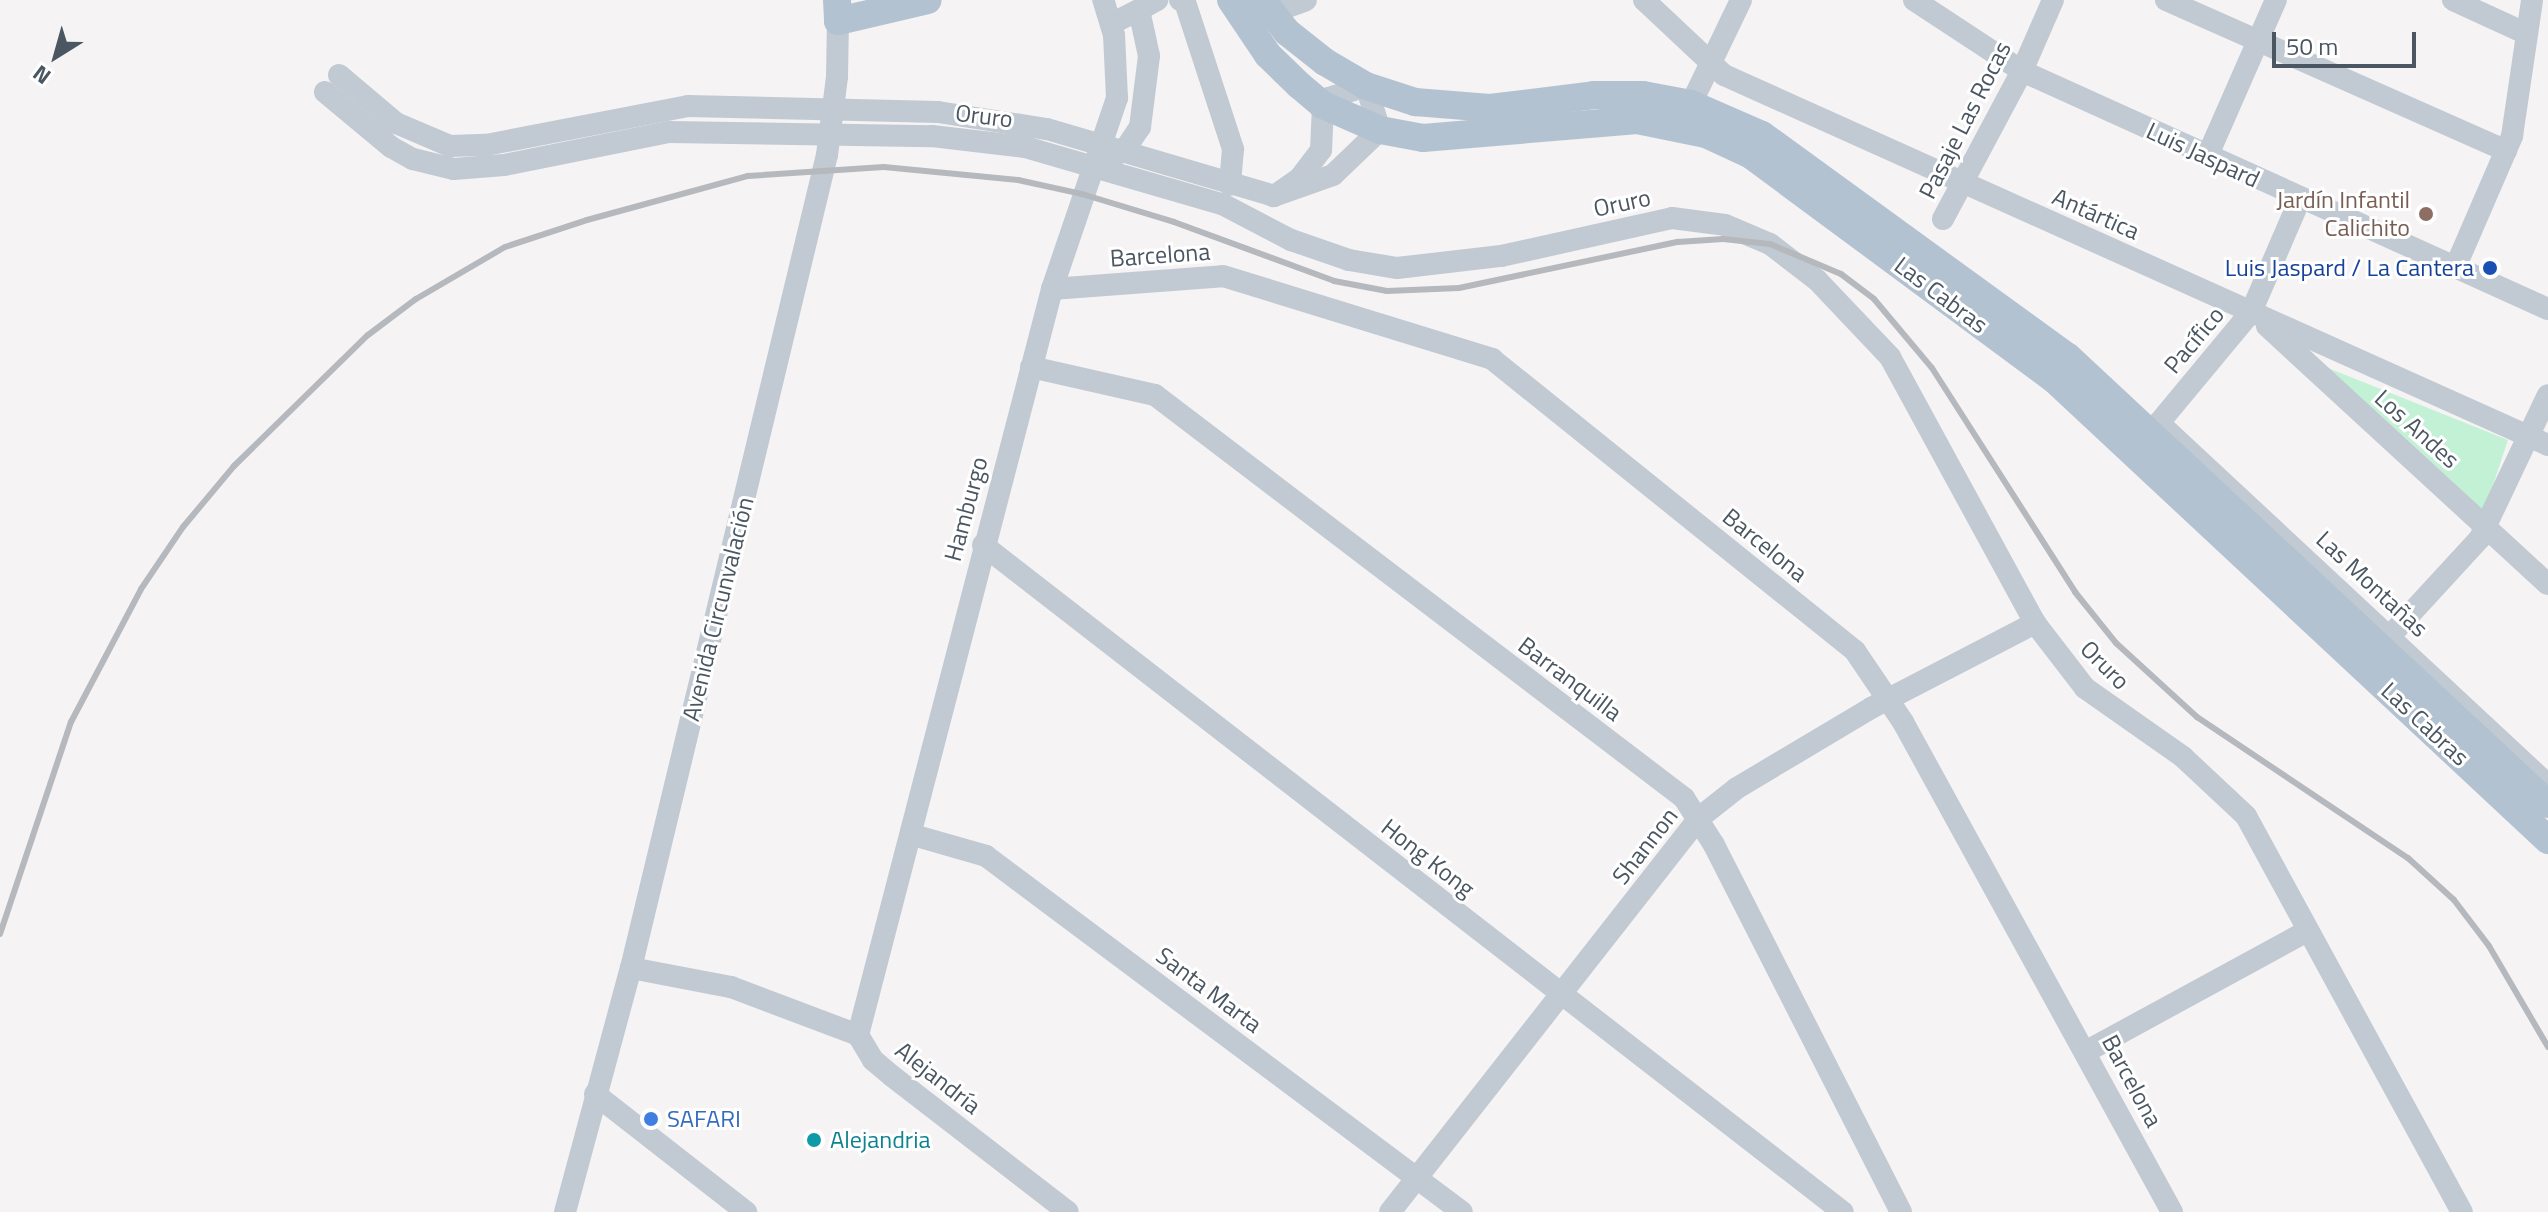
<!DOCTYPE html>
<meta charset="utf-8">
<style>
body{margin:0}
#map{position:relative;width:2548px;height:1212px;overflow:hidden;background:#f5f3f3;font-family:"Titillium Web",sans-serif}
div>[style]{position:absolute}
[style*='--x']{left:calc(var(--x)*1px);top:calc(var(--y)*1px);width:calc(var(--w)*1px);rotate:calc(var(--a)*1deg)}
.green>*{inset:0;background:#c3f1d5}
.minor>*{height:22px;margin:-11px;padding:0 11px;transform-origin:11px;border-radius:11px;background:#c1cad2}
.major>*{height:28px;margin:-14px;padding:0 14px;transform-origin:14px;border-radius:14px;background:#b3c2d1}
.rail>*{height:6px;margin:-3px;padding:0 3px;transform-origin:3px;border-radius:3px;background:#b5b8bd}
.minor-bridge>*{height:22px;margin:-11px;padding:0 11px;transform-origin:11px;border-radius:11px;background:#c1cad2}
.dots>*{width:22px;height:22px;translate:-50% -50%;box-sizing:border-box;border:4px solid #fff;border-radius:50%}
span{translate:-50% -50%;white-space:nowrap;text-align:center;line-height:1.15;-webkit-text-stroke:6px #fff;paint-order:stroke}
.street-label{font-size:24px;color:#4a5661}
.education-label{font-size:24px;color:#785e54}
.right{translate:-100% -50%;text-align:right}
.transit-label{font-size:24px;color:#164399}
.shop-label{font-size:24px;color:#366cbe}
.left{translate:0 -50%;text-align:left}
.culture-label{font-size:24px;color:#0d838f}
.north{position:absolute;left:16px;top:16px;width:80px;height:80px;-webkit-text-stroke:6px #fff;paint-order:stroke;rotate:217deg;font-size:22px;font-weight:700;line-height:32px;text-align:center;color:#4a5661}
.north::after{content:'';display:block;margin:auto;width:28px;height:36px;background:#4a5661;clip-path:polygon(50% 0,100% 100%,50% 72%,0 100%)}
.scale{position:absolute;left:2272px;top:32px;width:144px;height:36px;box-sizing:border-box;border:4px solid #4a5661;border-top:0;padding-left:10px;font-size:24px;line-height:28px;white-space:nowrap;color:#4a5661;-webkit-text-stroke:6px #fff;paint-order:stroke}
</style>
<div id="map">
<div class="green">
<i style="clip-path:polygon(2318px 364px,2508px 440px,2484px 512px)"></i>
</div>
<div class="minor">
<i style="--x:1180;--y:0;--w:5;--a:22"></i>
<i style="--x:1185;--y:2;--w:155;--a:71.9"></i>
<i style="--x:1233;--y:149;--w:36;--a:95"></i>
<i style="--x:1644;--y:0;--w:110;--a:43.2"></i>
<i style="--x:1724;--y:75;--w:903;--a:24.18"></i>
<i style="--x:1914;--y:0;--w:129;--a:33.3"></i>
<i style="--x:2022;--y:71;--w:577;--a:24.35"></i>
<i style="--x:2166;--y:0;--w:372;--a:23.9"></i>
<i style="--x:2453;--y:0;--w:81;--a:24.7"></i>
<i style="--x:1139;--y:10;--w:21;--a:-29"></i>
<i style="--x:1271;--y:13;--w:37;--a:-20"></i>
<i style="--x:1111;--y:24;--w:31;--a:-27"></i>
<i style="--x:1139;--y:10;--w:47;--a:77.7"></i>
<i style="--x:1149;--y:56;--w:72;--a:97.2"></i>
<i style="--x:1140;--y:127;--w:29;--a:124"></i>
<i style="--x:1124;--y:151;--w:12;--a:156"></i>
<i style="--x:339;--y:75;--w:75;--a:40.1"></i>
<i style="--x:396;--y:123;--w:59;--a:23.1"></i>
<i style="--x:450;--y:146;--w:36;--a:-2"></i>
<i style="--x:486;--y:145;--w:206;--a:-10.9"></i>
<i style="--x:688;--y:106;--w:250;--a:1.4"></i>
<i style="--x:938;--y:112;--w:110;--a:8.9"></i>
<i style="--x:1047;--y:129;--w:237;--a:16.4"></i>
<i style="--x:1274;--y:196;--w:63;--a:-19.6"></i>
<i style="--x:1333;--y:175;--w:65;--a:-43.8"></i>
<i style="--x:1380;--y:130;--w:46;--a:-107.7"></i>
<i style="--x:1366;--y:86;--w:39;--a:162"></i>
<i style="--x:1329;--y:98;--w:9;--a:131"></i>
<i style="--x:1323;--y:105;--w:45;--a:92.5"></i>
<i style="--x:1321;--y:150;--w:35;--a:127"></i>
<i style="--x:1300;--y:178;--w:32;--a:145"></i>
<i style="--x:837;--y:77;--w:56;--a:-89"></i>
<i style="--x:325;--y:92;--w:86;--a:39.8"></i>
<i style="--x:391;--y:147;--w:25;--a:29"></i>
<i style="--x:413;--y:159;--w:42;--a:13.7"></i>
<i style="--x:454;--y:169;--w:50;--a:-4.6"></i>
<i style="--x:504;--y:165;--w:168;--a:-11.3"></i>
<i style="--x:669;--y:132;--w:263;--a:0.9"></i>
<i style="--x:932;--y:136;--w:94;--a:6.7"></i>
<i style="--x:1025;--y:147;--w:207;--a:16.2"></i>
<i style="--x:1224;--y:205;--w:76;--a:27.6"></i>
<i style="--x:1291;--y:240;--w:61;--a:19"></i>
<i style="--x:1349;--y:260;--w:49;--a:9.5"></i>
<i style="--x:1397;--y:268;--w:105;--a:-6.6"></i>
<i style="--x:1501;--y:256;--w:175;--a:-12.5"></i>
<i style="--x:1672;--y:218;--w:53;--a:7.5"></i>
<i style="--x:1725;--y:225;--w:49;--a:22.9"></i>
<i style="--x:1770;--y:244;--w:59;--a:37.5"></i>
<i style="--x:1817;--y:280;--w:106;--a:46.5"></i>
<i style="--x:1890;--y:357;--w:303;--a:61.4"></i>
<i style="--x:2035;--y:623;--w:82;--a:52.4"></i>
<i style="--x:2085;--y:688;--w:120;--a:35.1"></i>
<i style="--x:2183;--y:757;--w:86;--a:43.1"></i>
<i style="--x:2246;--y:816;--w:451;--a:61.4"></i>
<i style="--x:1691;--y:104;--w:115;--a:-64.3"></i>
<i style="--x:2207;--y:157;--w:171;--a:-66.3"></i>
<i style="--x:2300;--y:199;--w:123;--a:113.4"></i>
<i style="--x:2251;--y:312;--w:144;--a:129.7"></i>
<i style="--x:2159;--y:423;--w:531;--a:42.94"></i>
<i style="--x:1943;--y:219;--w:168;--a:-61.9"></i>
<i style="--x:2022;--y:71;--w:77;--a:-66.4"></i>
<i style="--x:2455;--y:268;--w:144;--a:-66.6"></i>
<i style="--x:2512;--y:136;--w:137;--a:-81.6"></i>
<i style="--x:1052;--y:289;--w:171;--a:-4.3"></i>
<i style="--x:1223;--y:276;--w:282;--a:17.1"></i>
<i style="--x:1492;--y:359;--w:466;--a:38.8"></i>
<i style="--x:1855;--y:651;--w:86;--a:55.9"></i>
<i style="--x:1903;--y:722;--w:559;--a:61.23"></i>
<i style="--x:2267;--y:326;--w:381;--a:42.6"></i>
<i style="--x:1031;--y:367;--w:127;--a:12.7"></i>
<i style="--x:1155;--y:395;--w:665;--a:37.3"></i>
<i style="--x:1684;--y:798;--w:56;--a:57.4"></i>
<i style="--x:1714;--y:845;--w:412;--a:63"></i>
<i style="--x:983;--y:545;--w:1088;--a:37.8"></i>
<i style="--x:2390;--y:636;--w:133;--a:-47.4"></i>
<i style="--x:2480;--y:538;--w:158;--a:-64.6"></i>
<i style="--x:913;--y:835;--w:76;--a:16"></i>
<i style="--x:986;--y:856;--w:594;--a:36.79"></i>
<i style="--x:631;--y:968;--w:102;--a:10.8"></i>
<i style="--x:731;--y:987;--w:136;--a:20.7"></i>
<i style="--x:858;--y:1035;--w:29;--a:59"></i>
<i style="--x:873;--y:1060;--w:25;--a:40"></i>
<i style="--x:892;--y:1076;--w:222;--a:37.7"></i>
<i style="--x:858;--y:1035;--w:771;--a:-75.42"></i>
<i style="--x:1052;--y:289;--w:202;--a:-71.2"></i>
<i style="--x:1117;--y:98;--w:63;--a:-92.7"></i>
<i style="--x:1114;--y:35;--w:37;--a:-107"></i>
<i style="--x:2087;--y:1051;--w:251;--a:-28.6"></i>
<i style="--x:595;--y:1094;--w:192;--a:38"></i>
<i style="--x:565;--y:1212;--w:253;--a:-74.9"></i>
<i style="--x:631;--y:968;--w:836;--a:-76.45"></i>
<i style="--x:1390;--y:1212;--w:501;--a:-51.89"></i>
<i style="--x:1699;--y:818;--w:48;--a:-38.3"></i>
<i style="--x:1737;--y:788;--w:156;--a:-30.8"></i>
<i style="--x:1871;--y:708;--w:185;--a:-27.4"></i>
</div>
<div class="major">
<i style="--x:837;--y:0;--w:21;--a:87"></i>
<i style="--x:838;--y:21;--w:92;--a:-13.1"></i>
<i style="--x:1231;--y:0;--w:66;--a:56.1"></i>
<i style="--x:1268;--y:55;--w:43;--a:44.1"></i>
<i style="--x:1299;--y:85;--w:31;--a:40"></i>
<i style="--x:1323;--y:105;--w:62;--a:23.7"></i>
<i style="--x:1380;--y:130;--w:44;--a:10.5"></i>
<i style="--x:1423;--y:138;--w:215;--a:-4.8"></i>
<i style="--x:1637;--y:120;--w:70;--a:11.5"></i>
<i style="--x:1706;--y:134;--w:50;--a:25"></i>
<i style="--x:1751;--y:155;--w:377;--a:36.5"></i>
<i style="--x:2054;--y:379;--w:676;--a:43.02"></i>
<i style="--x:1262;--y:0;--w:41;--a:52"></i>
<i style="--x:1287;--y:32;--w:48;--a:38.3"></i>
<i style="--x:1325;--y:62;--w:48;--a:30.3"></i>
<i style="--x:1366;--y:86;--w:52;--a:18.1"></i>
<i style="--x:1415;--y:102;--w:75;--a:4.6"></i>
<i style="--x:1490;--y:108;--w:105;--a:-7.1"></i>
<i style="--x:1594;--y:95;--w:49;--a:0"></i>
<i style="--x:1643;--y:95;--w:49;--a:10.6"></i>
<i style="--x:1691;--y:104;--w:77;--a:23.6"></i>
<i style="--x:1762;--y:135;--w:378;--a:36"></i>
<i style="--x:2068;--y:357;--w:656;--a:42.96"></i>
</div>
<div class="rail">
<i style="--x:0;--y:934;--w:224;--a:-71.5"></i>
<i style="--x:71;--y:722;--w:150;--a:-62.2"></i>
<i style="--x:141;--y:589;--w:75;--a:-55.9"></i>
<i style="--x:183;--y:527;--w:80;--a:-50.1"></i>
<i style="--x:234;--y:466;--w:187;--a:-44.4"></i>
<i style="--x:368;--y:335;--w:60;--a:-36.9"></i>
<i style="--x:416;--y:299;--w:103;--a:-30.3"></i>
<i style="--x:505;--y:247;--w:86;--a:-18.2"></i>
<i style="--x:587;--y:220;--w:167;--a:-15.3"></i>
<i style="--x:748;--y:176;--w:136;--a:-3.8"></i>
<i style="--x:884;--y:167;--w:135;--a:5.5"></i>
<i style="--x:1018;--y:180;--w:66;--a:12.3"></i>
<i style="--x:1082;--y:194;--w:96;--a:16.9"></i>
<i style="--x:1174;--y:222;--w:171;--a:20.2"></i>
<i style="--x:1334;--y:281;--w:54;--a:10.7"></i>
<i style="--x:1387;--y:291;--w:72;--a:-2.4"></i>
<i style="--x:1459;--y:288;--w:224;--a:-11.9"></i>
<i style="--x:1678;--y:242;--w:45;--a:-3.8"></i>
<i style="--x:1723;--y:239;--w:47;--a:6.1"></i>
<i style="--x:1770;--y:244;--w:77;--a:22.9"></i>
<i style="--x:1841;--y:274;--w:41;--a:37.1"></i>
<i style="--x:1874;--y:299;--w:90;--a:50"></i>
<i style="--x:1932;--y:368;--w:266;--a:57.4"></i>
<i style="--x:2075;--y:592;--w:65;--a:51.2"></i>
<i style="--x:2116;--y:643;--w:110;--a:42.4"></i>
<i style="--x:2197;--y:717;--w:254;--a:33.8"></i>
<i style="--x:2408;--y:858;--w:62;--a:42.4"></i>
<i style="--x:2454;--y:900;--w:58;--a:52.7"></i>
<i style="--x:2489;--y:946;--w:117;--a:59.7"></i>
</div>
<div class="minor-bridge">
<i style="--x:827;--y:155;--w:79;--a:-82.7"></i>
</div>
<div class="dots">
<i style="left:2426px;top:214px;background:#8d6e63"></i>
<i style="left:2490px;top:268px;background:#1a4fb4"></i>
<i style="left:651px;top:1119px;background:#3f7fe0"></i>
<i style="left:814px;top:1140px;background:#0f9aa8"></i>
</div>
<div class="street-label">
<span style="left:984px;top:116px;rotate:7deg">Oruro</span>
<span style="left:1965px;top:120px;rotate:-63deg">Pasaje Las Rocas</span>
<span style="left:2203px;top:155px;rotate:25deg">Luis Jaspard</span>
<span style="left:1622px;top:203px;rotate:-12deg">Oruro</span>
<span style="left:2096px;top:214px;rotate:24deg">Antártica</span>
<span style="left:1160px;top:255px;rotate:-4deg">Barcelona</span>
<span style="left:1941px;top:295px;rotate:37deg">Las Cabras</span>
<span style="left:2194px;top:340px;rotate:-50deg">Pacífico</span>
<span style="left:2417px;top:429px;rotate:42deg">Los Andes</span>
<span style="left:966px;top:509px;rotate:-75deg">Hamburgo</span>
<span style="left:1765px;top:545px;rotate:39deg">Barcelona</span>
<span style="left:2372px;top:584px;rotate:43deg">Las Montañas</span>
<span style="left:718px;top:609px;rotate:-76deg">Avenida Circunvalación</span>
<span style="left:2105px;top:665px;rotate:45deg">Oruro</span>
<span style="left:1570px;top:679px;rotate:37deg">Barranquilla</span>
<span style="left:2425px;top:724px;rotate:43deg">Las Cabras</span>
<span style="left:1645px;top:846px;rotate:-52deg">Shannon</span>
<span style="left:1428px;top:858px;rotate:38deg">Hong Kong</span>
<span style="left:1209px;top:990px;rotate:37deg">Santa Marta</span>
<span style="left:938px;top:1078px;rotate:38deg">Alejandría</span>
<span style="left:2132px;top:1081px;rotate:62deg">Barcelona</span>
</div>
<div class="education-label">
<span class="right" style="left:2410px;top:214px">Jardín Infantil<br>Calichito</span>
</div>
<div class="transit-label">
<span class="right" style="left:2474px;top:268px">Luis Jaspard / La Cantera</span>
</div>
<div class="shop-label">
<span class="left" style="left:667px;top:1119px">SAFARI</span>
</div>
<div class="culture-label">
<span class="left" style="left:830px;top:1140px">Alejandria</span>
</div>
<div class="north">N</div>
<div class="scale">50 m</div>
</div>
